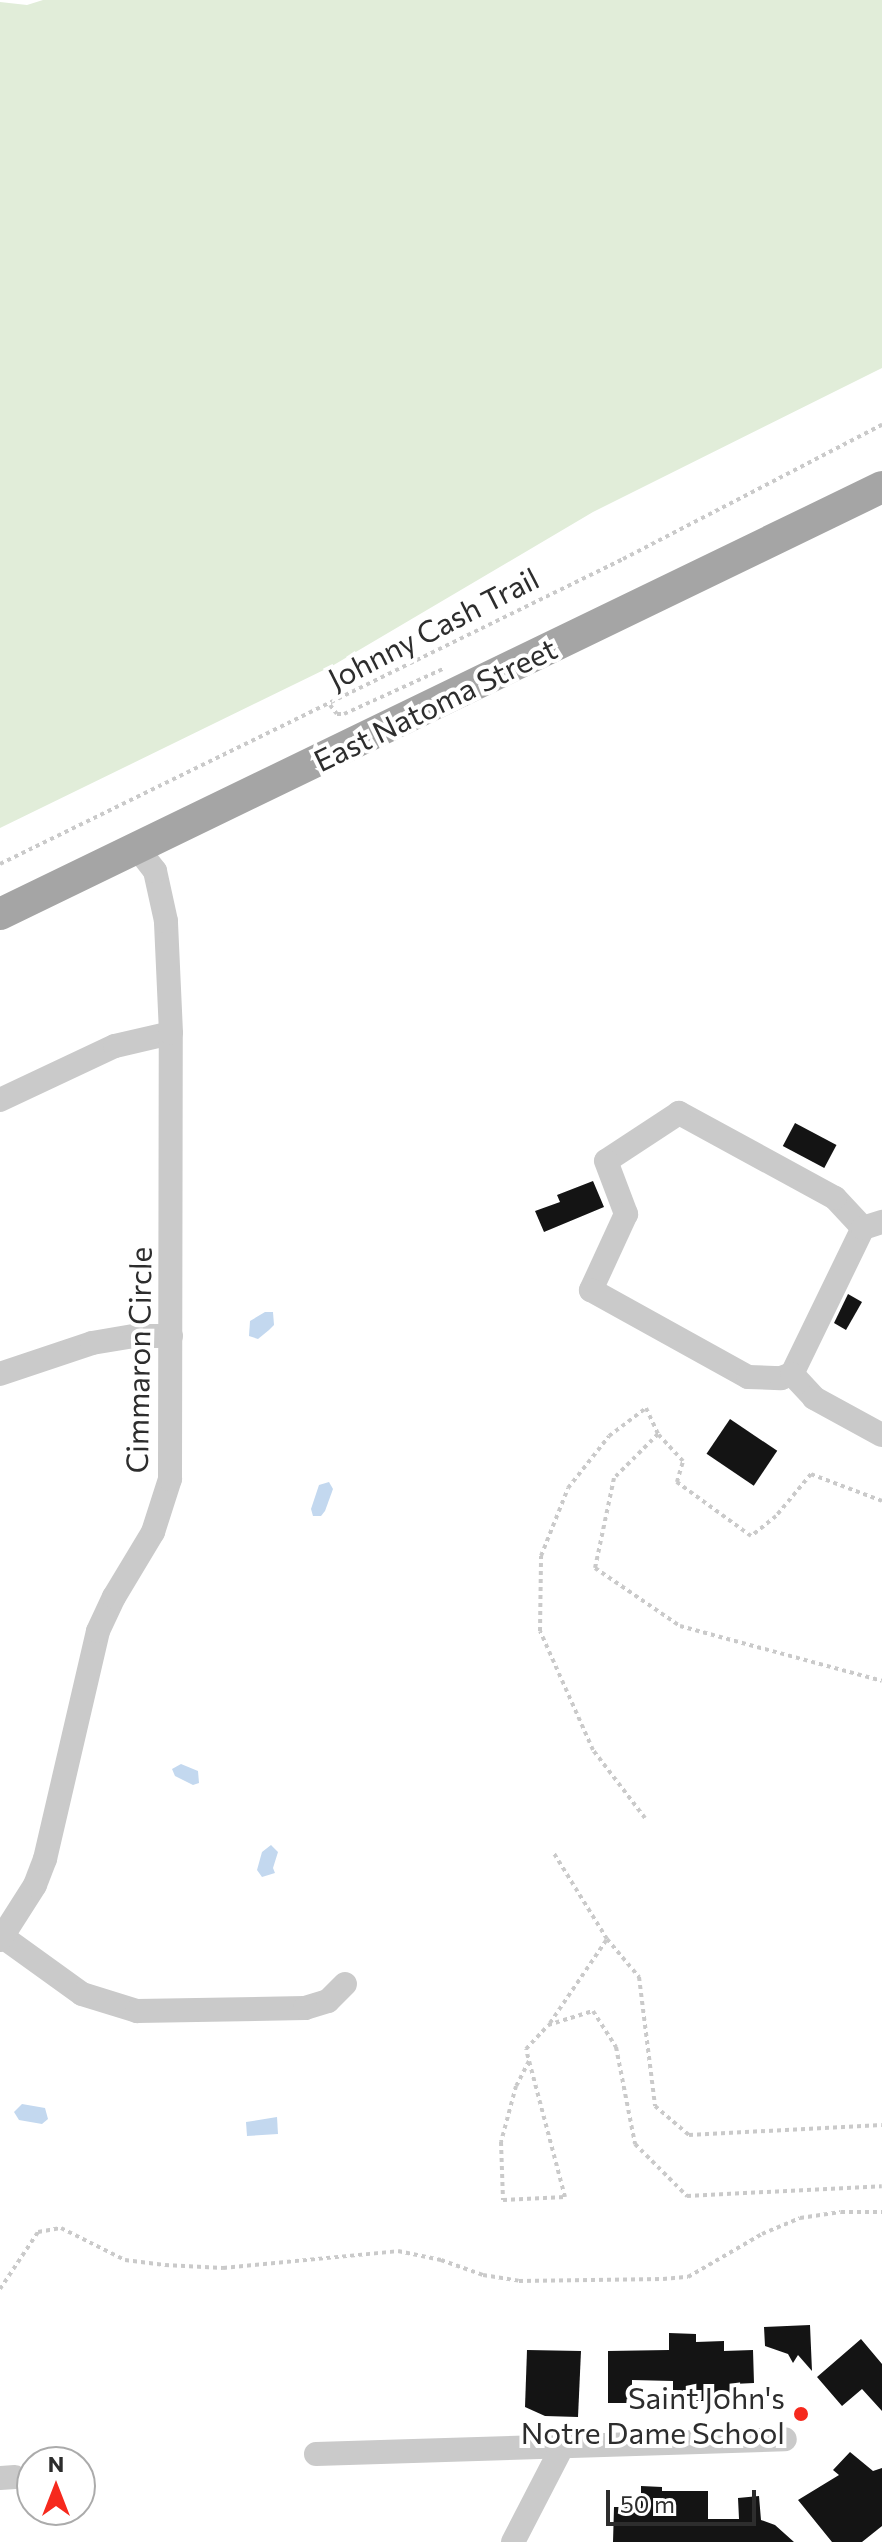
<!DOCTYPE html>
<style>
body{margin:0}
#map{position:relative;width:882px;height:2542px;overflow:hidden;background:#fff;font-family:Commissioner,sans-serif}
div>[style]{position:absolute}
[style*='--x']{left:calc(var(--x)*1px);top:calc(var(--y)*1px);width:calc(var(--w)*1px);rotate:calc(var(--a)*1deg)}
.green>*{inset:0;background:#e1edd9}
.water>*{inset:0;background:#c3d8ef}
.building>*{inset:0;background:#141414;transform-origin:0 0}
.path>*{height:4px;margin-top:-2px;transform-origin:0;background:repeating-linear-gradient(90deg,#cacaca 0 4px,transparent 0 8px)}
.minor>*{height:24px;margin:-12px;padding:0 12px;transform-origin:12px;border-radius:12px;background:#cacaca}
.major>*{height:32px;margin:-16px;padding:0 16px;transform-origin:16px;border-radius:16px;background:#a5a5a5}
.dots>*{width:22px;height:22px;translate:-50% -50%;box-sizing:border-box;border:4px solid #fff;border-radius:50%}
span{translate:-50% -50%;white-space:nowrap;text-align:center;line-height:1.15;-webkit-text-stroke:8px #fff;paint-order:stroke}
.street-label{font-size:30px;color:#2d2d2d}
.poi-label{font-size:30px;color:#2d2d2d}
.right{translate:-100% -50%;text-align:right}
.north{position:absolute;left:16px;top:2446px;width:80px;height:80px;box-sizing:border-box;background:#fff;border:2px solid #ababab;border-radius:50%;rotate:0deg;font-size:22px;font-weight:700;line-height:32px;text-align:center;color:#2d2d2d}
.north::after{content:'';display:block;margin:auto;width:28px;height:36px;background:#f6291d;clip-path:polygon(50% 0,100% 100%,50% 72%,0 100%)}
.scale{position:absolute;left:606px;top:2490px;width:150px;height:36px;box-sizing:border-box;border:4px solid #2d2d2d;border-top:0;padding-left:10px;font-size:24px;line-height:28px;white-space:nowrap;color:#2d2d2d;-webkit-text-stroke:6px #fff;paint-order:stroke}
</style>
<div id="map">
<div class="green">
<i style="clip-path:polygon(43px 0,882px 0,882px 368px,593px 512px,332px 666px,0 828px,0 2px,27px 5px)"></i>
</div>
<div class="water">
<i style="clip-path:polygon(273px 1312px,274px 1325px,269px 1330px,258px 1339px,249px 1336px,250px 1321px,265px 1312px)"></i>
<i style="clip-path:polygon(329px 1482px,333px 1489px,325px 1511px,321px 1516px,313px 1516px,311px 1509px,319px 1485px)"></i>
<i style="clip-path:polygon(181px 1764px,198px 1771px,199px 1783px,193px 1785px,175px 1776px,172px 1769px)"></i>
<i style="clip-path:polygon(271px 1845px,278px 1852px,273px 1868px,275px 1873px,262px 1877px,257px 1870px,262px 1852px)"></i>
<i style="clip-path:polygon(22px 2104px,45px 2108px,48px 2119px,42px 2124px,19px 2120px,14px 2112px)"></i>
<i style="clip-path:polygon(277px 2117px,278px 2134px,247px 2136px,246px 2122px)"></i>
</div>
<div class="building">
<i style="left:795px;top:1123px;width:47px;height:26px;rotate:28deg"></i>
<i style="clip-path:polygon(593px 1181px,604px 1207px,544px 1232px,535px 1211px,560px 1202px,557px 1195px)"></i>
<i style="clip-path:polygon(848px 1294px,862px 1302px,846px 1330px,834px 1323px)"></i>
<i style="left:730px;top:1419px;width:57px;height:42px;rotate:34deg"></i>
<i style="clip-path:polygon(810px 2325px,812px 2371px,798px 2355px,793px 2363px,788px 2354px,765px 2346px,764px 2327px)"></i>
<i style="clip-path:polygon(669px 2333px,696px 2334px,696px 2342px,724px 2341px,724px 2351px,753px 2350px,754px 2383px,733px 2384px,733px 2393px,708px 2393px,708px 2401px,695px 2401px,695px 2406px,673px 2398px,673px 2381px,632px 2380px,632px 2403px,608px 2403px,608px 2351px,669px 2350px)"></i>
<i style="clip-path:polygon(861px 2339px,882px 2364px,882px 2411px,862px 2389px,842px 2406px,817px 2377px)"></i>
<i style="clip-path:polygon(527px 2350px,581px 2351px,578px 2417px,545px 2416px,525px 2407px)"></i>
<i style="clip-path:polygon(850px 2452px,873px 2471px,882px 2468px,882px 2526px,862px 2542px,832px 2542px,798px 2500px,839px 2475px,833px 2470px)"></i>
<i style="clip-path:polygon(641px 2486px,662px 2487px,662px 2491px,708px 2491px,708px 2519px,739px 2519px,738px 2498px,759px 2496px,761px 2520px,775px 2525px,794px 2542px,613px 2542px,614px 2507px,641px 2507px)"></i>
</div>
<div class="path">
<i style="--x:330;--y:705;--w:11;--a:52"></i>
<i style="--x:337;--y:714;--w:7;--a:0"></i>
<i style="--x:344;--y:714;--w:111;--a:-24.5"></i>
<i style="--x:0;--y:864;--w:694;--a:-26.08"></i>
<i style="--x:623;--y:559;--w:292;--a:-27.4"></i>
<i style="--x:882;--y:1501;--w:76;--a:-159.2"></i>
<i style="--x:811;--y:1474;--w:55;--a:129.8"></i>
<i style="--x:776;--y:1516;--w:32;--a:141"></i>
<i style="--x:751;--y:1536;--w:92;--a:-143.9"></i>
<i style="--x:677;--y:1482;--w:22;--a:-74"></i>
<i style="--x:683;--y:1461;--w:37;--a:-133"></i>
<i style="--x:658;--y:1434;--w:62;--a:135"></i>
<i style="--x:614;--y:1478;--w:92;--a:101.9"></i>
<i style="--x:595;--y:1568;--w:103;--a:34.3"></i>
<i style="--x:680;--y:1626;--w:209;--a:15.2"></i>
<i style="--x:645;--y:1818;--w:86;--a:-127.4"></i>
<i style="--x:593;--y:1750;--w:130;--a:-114"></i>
<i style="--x:540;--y:1631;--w:75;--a:-89.2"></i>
<i style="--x:541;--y:1556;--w:73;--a:-68.3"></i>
<i style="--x:568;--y:1488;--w:66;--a:-51.7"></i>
<i style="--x:609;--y:1436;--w:46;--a:-37.1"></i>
<i style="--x:646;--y:1408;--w:29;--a:65"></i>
<i style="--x:607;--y:1939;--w:50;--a:49.9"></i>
<i style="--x:639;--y:1977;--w:130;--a:82.9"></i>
<i style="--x:655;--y:2106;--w:45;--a:40.5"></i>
<i style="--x:689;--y:2135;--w:193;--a:-3"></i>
<i style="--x:550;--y:2023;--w:102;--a:-55.8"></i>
<i style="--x:607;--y:1939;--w:102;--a:-121.8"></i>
<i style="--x:529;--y:2061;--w:28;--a:117"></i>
<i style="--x:516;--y:2086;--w:58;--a:105"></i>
<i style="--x:501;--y:2142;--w:58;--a:88"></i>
<i style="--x:503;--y:2200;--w:62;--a:-2.8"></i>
<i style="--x:565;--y:2197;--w:153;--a:-104.8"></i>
<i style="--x:526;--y:2049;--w:33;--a:-47"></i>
<i style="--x:548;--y:2025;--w:47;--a:-17.3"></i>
<i style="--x:593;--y:2011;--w:43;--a:57.4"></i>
<i style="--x:616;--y:2047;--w:99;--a:78.9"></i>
<i style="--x:635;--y:2144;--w:74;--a:45"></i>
<i style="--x:687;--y:2196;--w:195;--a:-2.9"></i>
<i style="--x:0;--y:2289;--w:69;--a:-56.3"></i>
<i style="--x:38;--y:2232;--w:23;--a:-10"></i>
<i style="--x:61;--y:2228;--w:72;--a:26.6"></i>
<i style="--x:125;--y:2260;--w:40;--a:7.1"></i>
<i style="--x:165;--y:2265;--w:58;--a:3"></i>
<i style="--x:223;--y:2268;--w:176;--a:-5.5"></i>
<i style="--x:398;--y:2251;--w:44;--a:11.8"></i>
<i style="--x:441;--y:2260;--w:45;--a:19.7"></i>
<i style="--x:483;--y:2275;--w:36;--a:9"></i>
<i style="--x:519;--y:2281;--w:144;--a:-0.8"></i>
<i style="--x:663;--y:2279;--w:25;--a:-5"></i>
<i style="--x:688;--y:2277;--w:86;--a:-30.2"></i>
<i style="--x:762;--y:2234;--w:41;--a:-22.8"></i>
<i style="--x:800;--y:2218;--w:41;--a:-8.3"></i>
<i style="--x:841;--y:2212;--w:41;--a:0"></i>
</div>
<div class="minor">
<i style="--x:0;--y:1100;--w:127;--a:-25.2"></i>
<i style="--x:115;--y:1046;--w:57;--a:-13.1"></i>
<i style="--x:863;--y:1228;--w:41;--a:-133"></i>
<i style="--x:835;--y:1198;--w:178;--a:-151.4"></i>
<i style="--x:679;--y:1113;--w:87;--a:146.7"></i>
<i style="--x:606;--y:1161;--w:57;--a:69.3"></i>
<i style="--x:626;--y:1214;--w:84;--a:114.7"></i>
<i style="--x:591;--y:1290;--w:179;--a:29"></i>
<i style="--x:748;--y:1377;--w:33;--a:2"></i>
<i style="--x:781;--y:1378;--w:12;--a:-20"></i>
<i style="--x:792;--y:1374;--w:162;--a:-64.1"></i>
<i style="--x:863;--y:1228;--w:20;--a:-18"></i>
<i style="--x:0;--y:1374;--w:97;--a:-18.6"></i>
<i style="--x:92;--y:1343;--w:43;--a:-9.5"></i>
<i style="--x:134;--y:1336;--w:37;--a:0"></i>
<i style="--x:792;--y:1374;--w:33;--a:47"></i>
<i style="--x:814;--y:1398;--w:77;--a:28.6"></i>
<i style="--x:3;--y:1937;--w:97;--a:35.8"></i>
<i style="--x:82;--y:1994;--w:58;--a:17.2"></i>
<i style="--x:137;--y:2011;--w:168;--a:-1"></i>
<i style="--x:305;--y:2008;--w:24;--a:-17"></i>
<i style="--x:328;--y:2001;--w:24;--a:-45"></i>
<i style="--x:0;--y:1940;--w:65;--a:-57.5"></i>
<i style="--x:35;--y:1885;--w:28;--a:-69"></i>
<i style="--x:45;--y:1859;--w:234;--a:-76.9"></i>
<i style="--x:98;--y:1631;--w:38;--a:-65"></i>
<i style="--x:114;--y:1597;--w:76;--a:-59"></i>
<i style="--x:153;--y:1532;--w:56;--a:-72.2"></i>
<i style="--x:170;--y:1479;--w:446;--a:-89.9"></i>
<i style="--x:171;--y:1033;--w:112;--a:-92.6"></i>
<i style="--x:166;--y:921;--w:51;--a:-102.4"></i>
<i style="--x:155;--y:871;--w:28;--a:-128"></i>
<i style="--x:316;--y:2454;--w:469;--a:-1.8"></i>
<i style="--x:0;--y:2478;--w:15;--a:-4"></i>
<i style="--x:513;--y:2542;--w:109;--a:-62.7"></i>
</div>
<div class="major">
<i style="--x:0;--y:914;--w:980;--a:-25.83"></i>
</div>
<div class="dots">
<i style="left:801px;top:2414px;background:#f6291d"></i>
</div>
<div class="street-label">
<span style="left:433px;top:628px;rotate:-27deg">Johnny Cash Trail</span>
<span style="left:435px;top:704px;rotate:-26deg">East Natoma Street</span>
<span style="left:138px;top:1360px;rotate:-89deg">Cimmaron Circle</span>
</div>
<div class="poi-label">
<span class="right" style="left:785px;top:2414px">Saint John's<br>Notre Dame School</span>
</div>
<div class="north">N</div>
<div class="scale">50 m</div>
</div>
